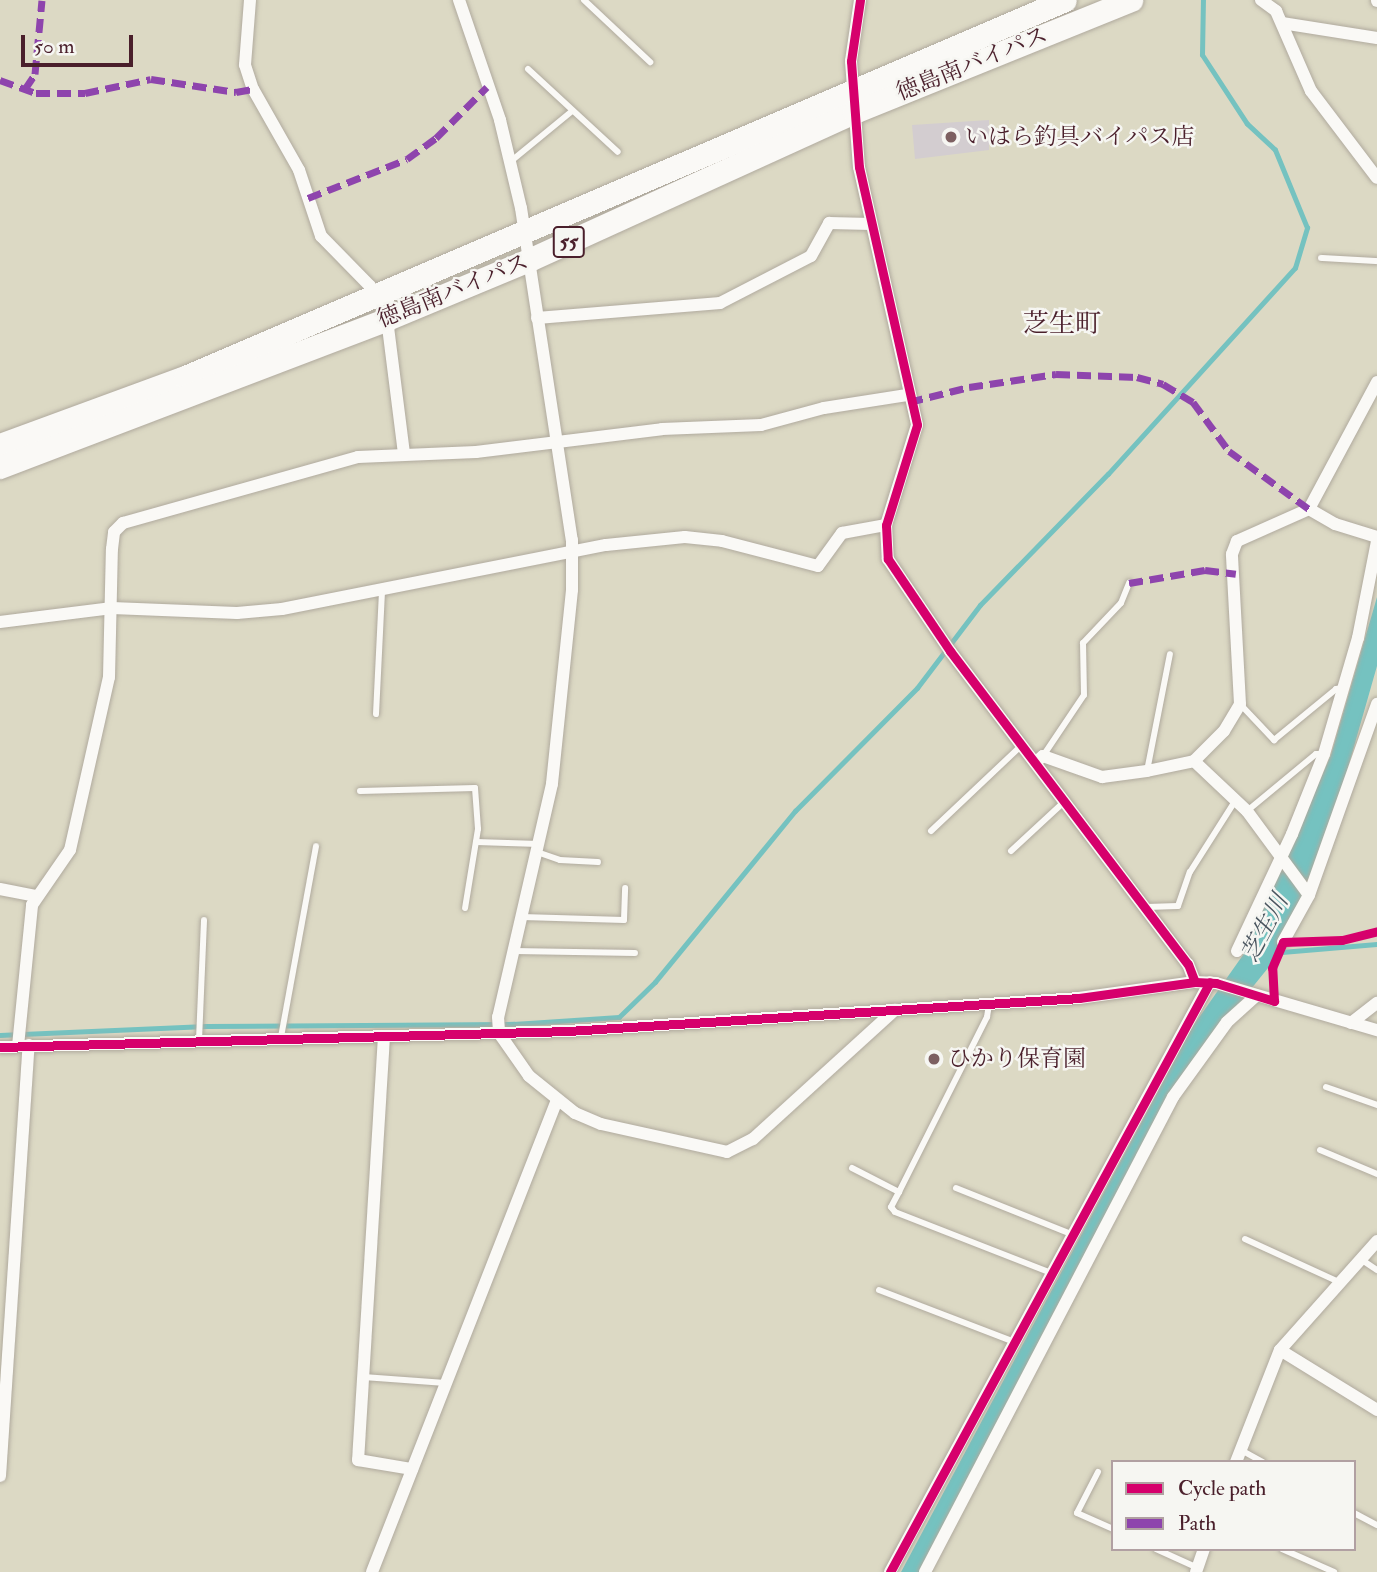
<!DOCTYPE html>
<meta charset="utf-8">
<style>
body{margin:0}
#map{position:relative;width:1377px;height:1572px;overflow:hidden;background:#dcd9c4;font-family:"IM FELL Double Pica","Noto Serif JP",serif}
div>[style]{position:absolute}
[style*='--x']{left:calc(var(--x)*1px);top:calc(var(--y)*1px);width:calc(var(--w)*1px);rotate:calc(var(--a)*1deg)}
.water>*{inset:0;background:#75c2c0}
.stream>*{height:4.5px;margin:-2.25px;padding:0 2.25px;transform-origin:2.25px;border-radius:2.25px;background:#75c2c0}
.building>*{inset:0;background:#d3cdd0}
.roads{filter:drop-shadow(0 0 2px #b0aa9e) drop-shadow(0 0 2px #b0aa9e)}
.lane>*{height:6px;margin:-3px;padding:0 3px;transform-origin:3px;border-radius:3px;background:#faf9f6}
.street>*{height:12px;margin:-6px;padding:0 6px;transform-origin:6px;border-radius:6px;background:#faf9f6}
.highway>*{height:23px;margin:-11.5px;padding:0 11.5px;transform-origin:11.5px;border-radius:11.5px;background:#faf9f6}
.quiet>*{height:7px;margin-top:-3.5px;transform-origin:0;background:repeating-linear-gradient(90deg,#8e44ad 0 14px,transparent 0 21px)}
.cycleway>*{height:9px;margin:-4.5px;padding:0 4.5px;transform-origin:4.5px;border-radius:4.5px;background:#d6006c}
.dots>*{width:19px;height:19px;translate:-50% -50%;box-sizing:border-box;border:4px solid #f6f6f2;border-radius:50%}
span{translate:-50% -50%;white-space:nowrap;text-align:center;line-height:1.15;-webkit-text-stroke:5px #f6f6f2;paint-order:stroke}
.shield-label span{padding:2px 5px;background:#f6f6f2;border:2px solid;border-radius:5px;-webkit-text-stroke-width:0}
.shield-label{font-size:21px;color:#4a1f2b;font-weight:700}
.street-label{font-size:23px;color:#4a1f2b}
.poi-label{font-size:23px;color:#4a1f2b}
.left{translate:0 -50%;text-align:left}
.water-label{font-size:24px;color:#4a555f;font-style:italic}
.quarter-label{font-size:26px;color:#4a1f2b}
.legend{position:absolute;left:1111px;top:1460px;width:245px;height:91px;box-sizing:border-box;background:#f6f6f2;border:2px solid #b1a0a2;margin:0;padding:9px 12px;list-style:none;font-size:21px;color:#4a1f2b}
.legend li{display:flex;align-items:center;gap:14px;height:35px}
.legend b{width:35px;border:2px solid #b1a0a2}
.scale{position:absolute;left:21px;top:35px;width:112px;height:32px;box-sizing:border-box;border:4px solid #4a1f2b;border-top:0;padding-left:9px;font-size:21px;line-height:24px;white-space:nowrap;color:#4a1f2b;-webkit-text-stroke:5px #f6f6f2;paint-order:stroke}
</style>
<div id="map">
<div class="water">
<i style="clip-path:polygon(1377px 597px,1377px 666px,1332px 824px,1300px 903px,1268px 968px,1187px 1068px,920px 1572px,901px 1572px,1193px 1026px,1243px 955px,1331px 755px)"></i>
</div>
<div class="stream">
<i style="--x:1270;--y:953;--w:107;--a:-4.8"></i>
<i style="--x:0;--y:1035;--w:206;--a:-2.5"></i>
<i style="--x:206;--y:1026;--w:308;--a:-0.4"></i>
<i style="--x:514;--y:1024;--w:105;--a:-3.8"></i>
<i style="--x:619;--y:1017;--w:50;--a:-44.2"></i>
<i style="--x:655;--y:982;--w:221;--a:-50.7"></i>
<i style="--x:795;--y:811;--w:173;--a:-45.2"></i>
<i style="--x:917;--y:688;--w:104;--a:-52.8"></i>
<i style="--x:980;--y:605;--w:183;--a:-45.7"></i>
<i style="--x:1108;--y:474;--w:278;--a:-47.8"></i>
<i style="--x:1295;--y:268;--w:42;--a:-73.3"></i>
<i style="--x:1307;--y:228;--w:84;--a:-112.3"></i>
<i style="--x:1275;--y:150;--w:38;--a:-137"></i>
<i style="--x:1247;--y:124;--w:82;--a:-123.1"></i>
<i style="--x:1202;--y:55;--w:55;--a:-89"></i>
</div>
<div class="building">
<i style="clip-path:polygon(989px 120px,989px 150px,915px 159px,912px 125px)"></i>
</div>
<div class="roads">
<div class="lane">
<i style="--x:584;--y:0;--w:91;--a:43.2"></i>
<i style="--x:528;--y:69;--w:122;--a:42.7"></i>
<i style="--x:510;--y:162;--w:80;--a:-39.4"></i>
<i style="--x:1321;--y:258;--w:56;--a:3.1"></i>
<i style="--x:1240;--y:704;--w:50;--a:46.6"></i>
<i style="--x:1274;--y:740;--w:80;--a:-39.4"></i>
<i style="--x:1336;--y:689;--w:7;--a:-8"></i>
<i style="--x:376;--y:714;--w:123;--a:-87.2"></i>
<i style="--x:1043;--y:756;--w:73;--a:-56.1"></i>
<i style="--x:1084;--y:695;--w:52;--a:-91.1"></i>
<i style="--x:1083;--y:643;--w:55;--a:-46.5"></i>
<i style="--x:1121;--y:603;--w:22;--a:-68"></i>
<i style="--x:1147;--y:771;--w:119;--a:-78.9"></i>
<i style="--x:360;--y:791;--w:115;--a:-1.5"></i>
<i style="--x:475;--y:788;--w:41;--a:85.8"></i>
<i style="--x:478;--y:829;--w:80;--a:99.3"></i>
<i style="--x:1247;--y:811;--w:89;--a:-39.6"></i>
<i style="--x:1316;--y:754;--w:7;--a:0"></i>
<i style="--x:931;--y:831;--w:125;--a:-43.4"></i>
<i style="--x:476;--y:842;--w:63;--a:1.8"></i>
<i style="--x:1011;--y:851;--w:74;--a:-42.8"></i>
<i style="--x:537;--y:852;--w:24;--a:19"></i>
<i style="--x:560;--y:860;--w:38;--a:3"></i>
<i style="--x:1146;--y:907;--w:32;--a:-2"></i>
<i style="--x:1178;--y:906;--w:36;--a:-71"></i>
<i style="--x:1190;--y:872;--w:84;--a:-57.6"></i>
<i style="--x:522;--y:917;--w:102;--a:1.7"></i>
<i style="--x:624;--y:920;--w:32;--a:-88"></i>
<i style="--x:514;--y:951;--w:121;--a:0.9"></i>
<i style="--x:281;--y:1037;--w:194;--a:-79.6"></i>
<i style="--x:199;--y:1040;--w:120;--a:-87.6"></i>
<i style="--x:1326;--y:1087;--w:54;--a:19.4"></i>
<i style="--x:1320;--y:1150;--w:62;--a:22.8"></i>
<i style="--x:852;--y:1168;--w:53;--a:27.1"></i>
<i style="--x:899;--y:1192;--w:17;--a:118"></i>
<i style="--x:891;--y:1207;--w:6;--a:51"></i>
<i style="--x:895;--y:1212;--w:165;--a:21.3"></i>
<i style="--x:956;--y:1188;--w:124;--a:21.8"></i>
<i style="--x:899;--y:1192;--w:196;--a:-63.3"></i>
<i style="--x:987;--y:1017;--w:13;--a:-81"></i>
<i style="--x:1245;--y:1239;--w:103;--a:24.6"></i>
<i style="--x:1362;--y:1260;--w:18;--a:34"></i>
<i style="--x:879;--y:1290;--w:142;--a:21"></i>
<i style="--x:363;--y:1377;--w:83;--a:4.1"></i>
<i style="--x:1241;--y:1450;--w:25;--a:29"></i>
<i style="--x:1098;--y:1472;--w:46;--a:117.1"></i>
<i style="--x:1077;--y:1513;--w:39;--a:24"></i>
<i style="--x:1354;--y:1513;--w:26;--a:28"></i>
<i style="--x:1156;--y:1549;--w:46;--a:24.3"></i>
<i style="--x:1282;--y:1549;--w:57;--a:23.9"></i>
</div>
<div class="street">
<i style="--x:250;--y:0;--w:65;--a:94.4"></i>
<i style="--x:245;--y:65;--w:25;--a:72"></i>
<i style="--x:253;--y:89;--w:93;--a:60.4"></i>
<i style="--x:299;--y:170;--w:70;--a:71.6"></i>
<i style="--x:321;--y:236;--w:70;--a:45.6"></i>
<i style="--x:370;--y:286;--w:13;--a:67"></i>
<i style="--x:459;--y:0;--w:127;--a:71.1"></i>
<i style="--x:500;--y:120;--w:90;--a:76.6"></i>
<i style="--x:521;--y:208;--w:336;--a:81.3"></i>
<i style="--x:572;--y:540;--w:50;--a:90"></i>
<i style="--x:572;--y:590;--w:195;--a:95.9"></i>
<i style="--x:552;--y:784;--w:239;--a:103"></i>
<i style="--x:498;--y:1017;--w:16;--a:86"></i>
<i style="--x:499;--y:1033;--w:52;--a:55.1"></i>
<i style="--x:529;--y:1076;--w:59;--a:38.8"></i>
<i style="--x:575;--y:1113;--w:28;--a:23"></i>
<i style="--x:601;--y:1124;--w:129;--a:12.5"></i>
<i style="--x:727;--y:1152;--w:29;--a:-27"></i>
<i style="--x:753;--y:1139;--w:192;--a:-42.3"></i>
<i style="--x:860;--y:0;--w:62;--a:98.4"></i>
<i style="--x:851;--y:61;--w:106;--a:85.7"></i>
<i style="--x:859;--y:167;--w:264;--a:77.3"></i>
<i style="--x:917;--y:425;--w:105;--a:107.2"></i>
<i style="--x:886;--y:525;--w:34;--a:87"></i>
<i style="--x:888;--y:559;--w:111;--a:56"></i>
<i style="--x:950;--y:651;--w:393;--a:52.8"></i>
<i style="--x:1188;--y:964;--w:19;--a:69"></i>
<i style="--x:1261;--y:0;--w:19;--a:36"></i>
<i style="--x:1276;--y:11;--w:87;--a:66.4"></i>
<i style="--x:1311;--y:91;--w:109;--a:52.8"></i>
<i style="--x:1377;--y:0;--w:1;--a:90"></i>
<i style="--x:1282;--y:23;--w:96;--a:9"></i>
<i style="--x:537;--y:318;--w:184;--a:-4.7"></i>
<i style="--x:720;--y:303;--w:102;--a:-27.3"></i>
<i style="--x:811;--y:256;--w:38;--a:-61"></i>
<i style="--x:829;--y:223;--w:42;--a:1.4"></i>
<i style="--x:387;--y:319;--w:135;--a:82.8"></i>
<i style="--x:1309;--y:509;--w:30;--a:30"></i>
<i style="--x:1335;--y:524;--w:44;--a:17.2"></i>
<i style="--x:0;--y:622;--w:113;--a:-7.1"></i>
<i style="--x:112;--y:608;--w:125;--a:2.3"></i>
<i style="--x:237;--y:613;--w:45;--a:-5.1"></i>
<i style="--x:282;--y:609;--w:330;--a:-11.2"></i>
<i style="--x:606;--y:545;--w:79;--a:-5.8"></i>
<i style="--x:685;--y:537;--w:37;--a:6"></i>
<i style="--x:722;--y:541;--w:99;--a:14.6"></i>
<i style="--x:818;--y:566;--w:41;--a:-54"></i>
<i style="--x:842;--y:533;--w:45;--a:-10.3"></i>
<i style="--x:1194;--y:761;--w:73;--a:43.3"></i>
<i style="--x:1247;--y:811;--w:104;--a:53.6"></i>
<i style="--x:1309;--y:895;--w:203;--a:-70.4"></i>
<i style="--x:1036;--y:762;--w:9;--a:-41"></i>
<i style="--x:1043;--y:756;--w:63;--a:19.6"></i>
<i style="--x:1102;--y:777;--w:45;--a:-7.6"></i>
<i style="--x:1147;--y:771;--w:48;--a:-12"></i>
<i style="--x:1194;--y:761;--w:42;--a:-45"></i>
<i style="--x:1224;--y:731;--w:31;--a:-59"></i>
<i style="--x:1240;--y:704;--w:150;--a:-93.1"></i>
<i style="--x:1232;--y:554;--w:14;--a:-69"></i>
<i style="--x:1237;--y:541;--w:79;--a:-24"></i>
<i style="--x:1309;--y:509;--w:144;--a:-61.8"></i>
<i style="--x:0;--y:889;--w:36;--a:11"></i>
<i style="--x:1283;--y:942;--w:54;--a:-61"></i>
<i style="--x:1237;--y:951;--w:129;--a:-64.8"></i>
<i style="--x:1292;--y:834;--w:86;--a:-68.2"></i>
<i style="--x:1324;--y:754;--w:121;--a:-73.7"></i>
<i style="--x:1358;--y:638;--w:99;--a:-78.9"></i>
<i style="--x:1351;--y:1023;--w:33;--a:-38"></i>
<i style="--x:384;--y:1036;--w:425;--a:93.5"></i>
<i style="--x:358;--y:1460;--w:55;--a:9.5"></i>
<i style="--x:18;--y:1046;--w:142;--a:-84.3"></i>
<i style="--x:32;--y:905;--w:67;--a:-55.4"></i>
<i style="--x:70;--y:850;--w:177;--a:-77.3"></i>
<i style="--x:109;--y:677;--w:128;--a:-88.7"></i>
<i style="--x:112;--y:549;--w:17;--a:-83"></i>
<i style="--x:114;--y:532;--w:13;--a:-45"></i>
<i style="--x:123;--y:523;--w:244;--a:-15.7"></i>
<i style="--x:358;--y:457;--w:118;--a:-2.4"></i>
<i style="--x:476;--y:452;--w:187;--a:-7"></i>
<i style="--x:662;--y:429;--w:99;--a:-2.3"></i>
<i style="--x:761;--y:425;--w:65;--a:-15.1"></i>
<i style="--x:824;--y:408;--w:84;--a:-8.9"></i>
<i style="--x:0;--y:1047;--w:568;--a:-1.61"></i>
<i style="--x:568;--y:1031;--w:512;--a:-3.69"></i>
<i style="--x:1079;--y:998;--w:117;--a:-7.9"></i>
<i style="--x:1195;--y:982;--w:21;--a:3"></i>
<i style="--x:1216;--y:983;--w:168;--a:16.3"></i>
<i style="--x:1280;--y:1350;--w:114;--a:31.7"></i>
<i style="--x:1236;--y:1462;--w:120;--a:-68.6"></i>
<i style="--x:1280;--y:1350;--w:146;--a:-48.3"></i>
<i style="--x:0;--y:1476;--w:432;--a:-86.2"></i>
<i style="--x:372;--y:1572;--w:507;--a:-68.6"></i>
<i style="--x:890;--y:1572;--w:671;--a:-61.53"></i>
<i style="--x:925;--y:1572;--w:536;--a:-62.43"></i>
<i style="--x:1173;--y:1097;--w:92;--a:-54.2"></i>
<i style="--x:1227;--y:1022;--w:39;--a:-42"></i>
<i style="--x:1196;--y:1572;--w:24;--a:-71"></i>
</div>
<div class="highway">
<i style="--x:0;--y:445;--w:197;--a:-20.2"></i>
<i style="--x:185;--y:377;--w:957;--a:-23.19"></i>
<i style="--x:0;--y:467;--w:414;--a:-20.9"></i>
<i style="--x:387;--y:319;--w:154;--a:-22.6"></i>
<i style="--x:529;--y:260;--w:357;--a:-24.5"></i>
<i style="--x:854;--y:112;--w:299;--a:-22"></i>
</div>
</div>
<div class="quiet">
<i style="--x:0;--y:80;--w:38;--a:20"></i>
<i style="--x:36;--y:93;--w:49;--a:0"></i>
<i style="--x:85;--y:93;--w:67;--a:-12"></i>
<i style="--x:151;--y:79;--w:86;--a:8.7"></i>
<i style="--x:236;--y:92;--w:17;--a:-10"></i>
<i style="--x:25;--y:89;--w:18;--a:-56"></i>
<i style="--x:35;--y:74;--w:74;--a:-84.6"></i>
<i style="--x:308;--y:198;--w:106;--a:-21.5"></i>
<i style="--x:407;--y:159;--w:36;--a:-36"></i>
<i style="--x:436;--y:138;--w:72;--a:-45"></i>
<i style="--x:909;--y:402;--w:62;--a:-14"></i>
<i style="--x:969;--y:387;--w:88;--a:-8.5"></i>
<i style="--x:1056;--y:374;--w:81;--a:2.1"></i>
<i style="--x:1137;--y:377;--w:27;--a:15"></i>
<i style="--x:1163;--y:384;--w:35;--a:31"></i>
<i style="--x:1193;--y:402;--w:61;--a:53.7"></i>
<i style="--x:1229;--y:451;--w:99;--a:35.9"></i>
<i style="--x:1129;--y:583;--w:77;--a:-9.7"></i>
<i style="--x:1205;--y:570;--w:31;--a:7"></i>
</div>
<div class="cycleway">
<i style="--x:860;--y:0;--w:62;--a:98.4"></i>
<i style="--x:851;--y:61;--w:106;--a:85.7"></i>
<i style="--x:859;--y:167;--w:264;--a:77.3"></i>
<i style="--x:917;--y:425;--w:105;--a:107.2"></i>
<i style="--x:886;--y:525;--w:34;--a:87"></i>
<i style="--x:888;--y:559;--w:111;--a:56"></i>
<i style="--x:950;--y:651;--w:393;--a:52.8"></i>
<i style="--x:1188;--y:964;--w:19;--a:69"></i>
<i style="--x:0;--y:1047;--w:568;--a:-1.61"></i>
<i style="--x:568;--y:1031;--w:512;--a:-3.69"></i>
<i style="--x:1079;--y:998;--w:117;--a:-7.9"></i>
<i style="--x:1195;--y:982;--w:21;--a:3"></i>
<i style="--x:1216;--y:983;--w:61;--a:17.2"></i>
<i style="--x:1274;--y:1001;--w:33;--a:-93"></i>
<i style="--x:1272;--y:968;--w:28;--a:-67"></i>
<i style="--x:1283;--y:942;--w:59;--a:-1.9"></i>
<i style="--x:1342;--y:940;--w:36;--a:-14"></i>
<i style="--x:890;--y:1572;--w:671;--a:-61.53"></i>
</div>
<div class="dots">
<i style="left:951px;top:137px;background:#7d6061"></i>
<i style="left:934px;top:1059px;background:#7d6061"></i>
</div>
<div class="shield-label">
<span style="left:569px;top:242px">55</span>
</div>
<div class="street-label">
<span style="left:972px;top:64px;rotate:-22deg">徳島南バイパス</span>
<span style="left:453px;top:291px;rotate:-22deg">徳島南バイパス</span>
</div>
<div class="poi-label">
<span class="left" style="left:965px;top:137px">いはら釣具バイパス店</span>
<span class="left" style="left:948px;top:1059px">ひかり保育園</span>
</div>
<div class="water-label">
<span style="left:1265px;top:928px;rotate:-62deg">芝生川</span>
</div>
<div class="quarter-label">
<span style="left:1062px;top:325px">芝生町</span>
</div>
<ul class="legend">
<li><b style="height:9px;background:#d6006c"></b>Cycle path</li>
<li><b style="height:9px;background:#8e44ad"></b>Path</li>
</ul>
<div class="scale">50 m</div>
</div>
